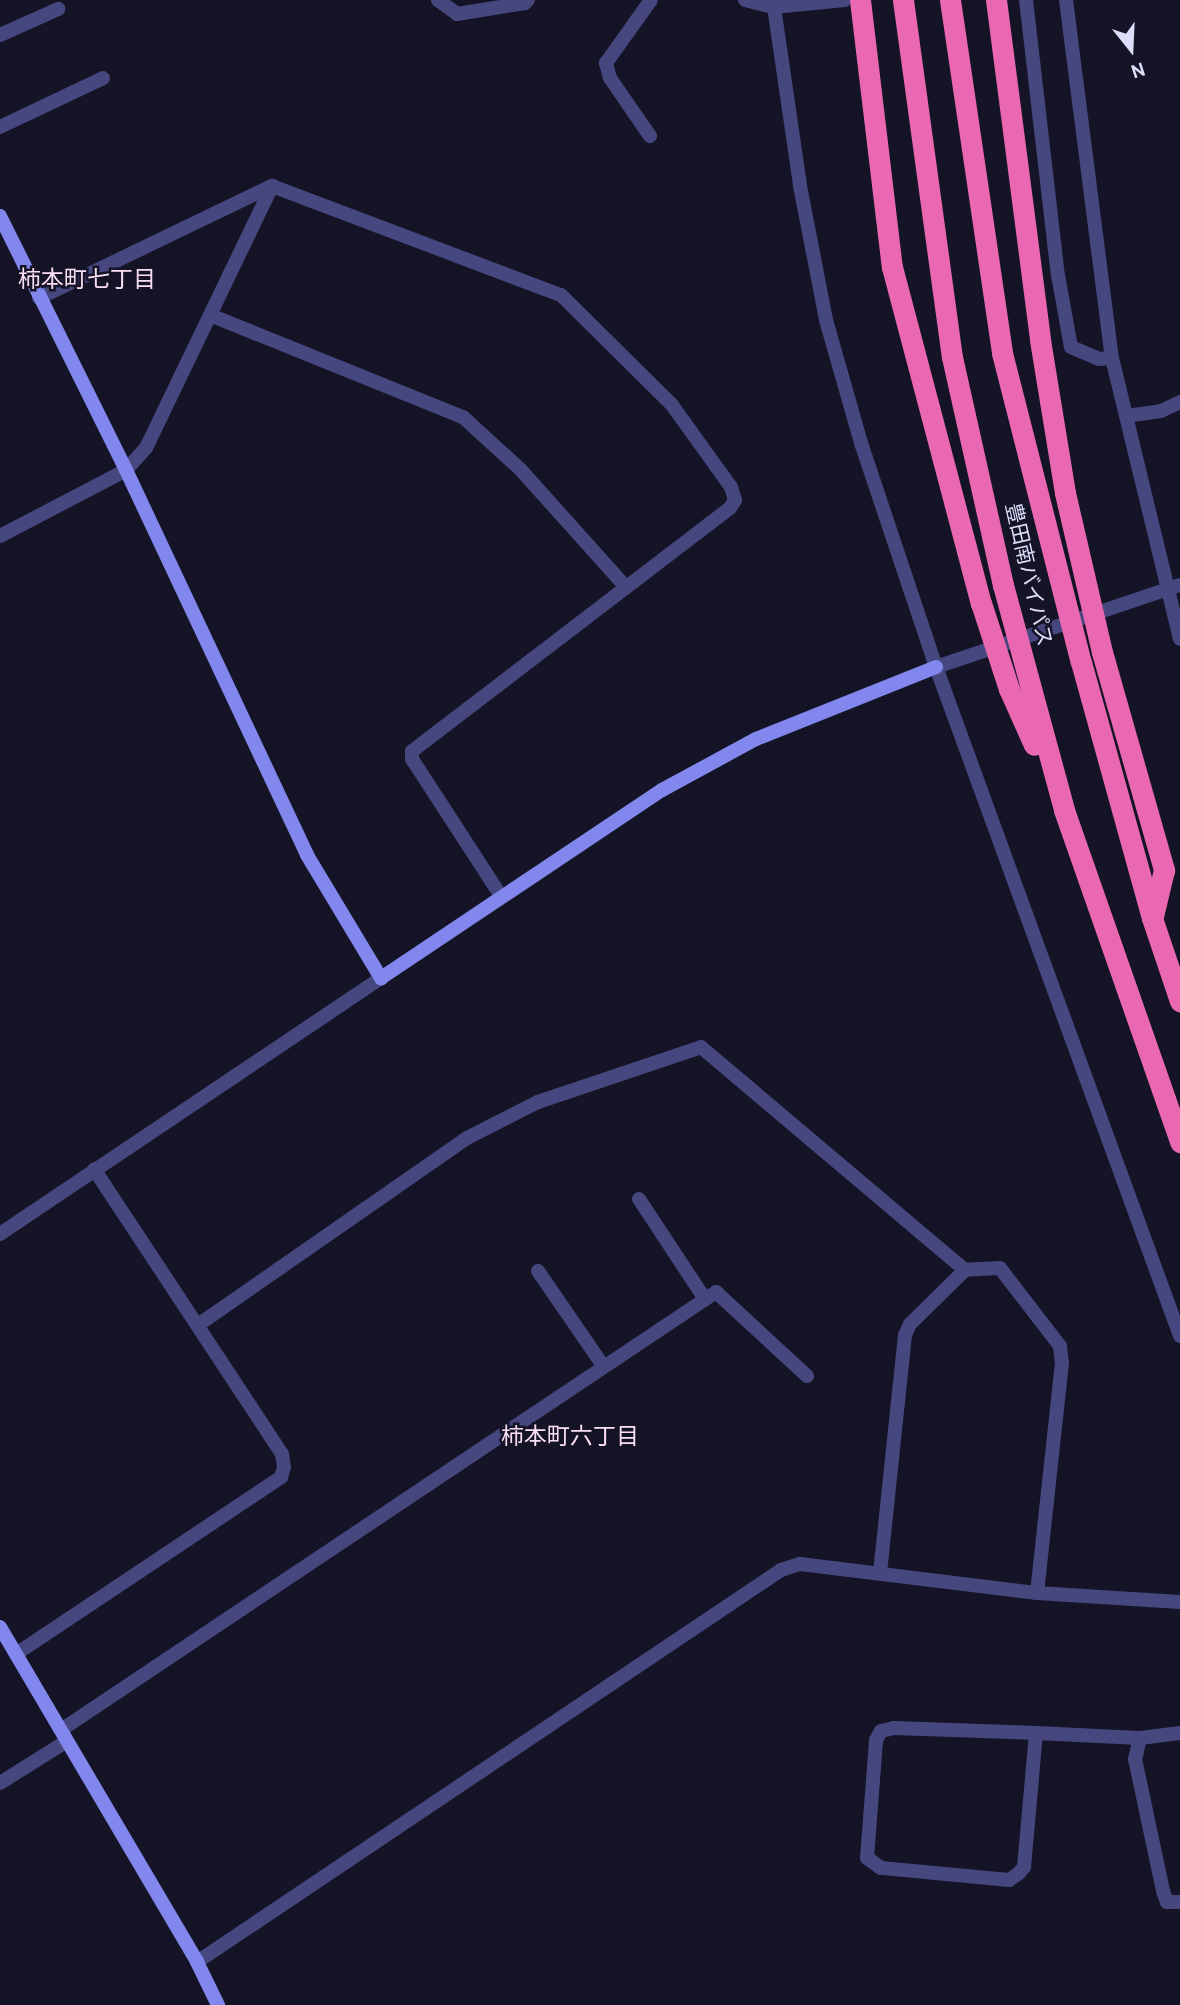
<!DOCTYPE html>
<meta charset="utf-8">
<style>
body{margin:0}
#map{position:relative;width:1180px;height:2005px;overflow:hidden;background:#151326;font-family:Overpass,"Noto Sans JP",sans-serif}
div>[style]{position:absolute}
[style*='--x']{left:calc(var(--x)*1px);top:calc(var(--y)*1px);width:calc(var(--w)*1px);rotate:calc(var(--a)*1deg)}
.street>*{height:14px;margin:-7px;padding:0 7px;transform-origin:7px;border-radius:7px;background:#45477e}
.secondary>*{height:14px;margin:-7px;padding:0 7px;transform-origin:7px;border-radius:7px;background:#8187ed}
.highway>*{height:21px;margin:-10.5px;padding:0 10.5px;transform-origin:10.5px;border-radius:10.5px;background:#ea68b1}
span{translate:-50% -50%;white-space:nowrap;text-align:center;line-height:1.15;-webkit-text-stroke:5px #151326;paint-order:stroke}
.street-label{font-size:21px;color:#deddfa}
.neighbourhood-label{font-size:23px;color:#fadef3}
.north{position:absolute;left:1096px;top:14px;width:70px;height:70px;-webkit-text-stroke:5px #151326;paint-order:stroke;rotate:162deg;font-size:19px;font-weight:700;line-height:28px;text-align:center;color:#deddfa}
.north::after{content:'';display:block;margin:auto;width:24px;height:32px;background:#deddfa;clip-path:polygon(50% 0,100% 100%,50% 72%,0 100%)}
</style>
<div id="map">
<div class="street">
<i style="--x:438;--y:0;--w:24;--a:36"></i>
<i style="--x:457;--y:14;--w:69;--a:-9.2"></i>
<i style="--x:525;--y:3;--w:4;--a:-45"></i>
<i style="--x:745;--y:0;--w:29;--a:14"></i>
<i style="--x:773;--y:7;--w:72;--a:-5.6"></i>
<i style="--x:773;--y:0;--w:188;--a:81.7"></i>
<i style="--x:800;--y:186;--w:136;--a:79"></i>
<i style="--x:826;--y:320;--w:128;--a:74.1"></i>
<i style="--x:861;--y:443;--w:236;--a:71.5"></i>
<i style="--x:936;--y:667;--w:712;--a:69.96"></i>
<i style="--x:1026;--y:0;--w:277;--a:83.4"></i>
<i style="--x:1058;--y:275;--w:73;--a:79.8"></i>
<i style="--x:1071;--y:347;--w:30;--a:23"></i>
<i style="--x:1099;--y:359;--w:13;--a:-4"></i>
<i style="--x:1066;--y:0;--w:361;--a:82.7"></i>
<i style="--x:1112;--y:358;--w:289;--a:76.4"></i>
<i style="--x:0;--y:35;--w:64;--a:-24.1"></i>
<i style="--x:0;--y:127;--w:114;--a:-25.4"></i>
<i style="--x:650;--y:136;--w:70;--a:-124.6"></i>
<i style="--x:610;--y:78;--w:16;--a:-105"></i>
<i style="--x:606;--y:63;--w:77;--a:-54.5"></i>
<i style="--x:39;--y:298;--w:259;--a:-25.7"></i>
<i style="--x:272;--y:186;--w:309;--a:20.7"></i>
<i style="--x:561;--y:295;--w:156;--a:44.7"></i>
<i style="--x:672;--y:405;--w:101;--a:54.3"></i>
<i style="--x:731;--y:487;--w:14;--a:73"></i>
<i style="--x:735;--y:500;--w:9;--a:122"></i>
<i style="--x:730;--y:508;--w:400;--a:142.6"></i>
<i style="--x:412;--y:751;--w:8;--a:90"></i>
<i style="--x:412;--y:759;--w:163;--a:57"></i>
<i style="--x:210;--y:315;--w:273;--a:22"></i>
<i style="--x:463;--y:417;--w:77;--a:42.4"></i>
<i style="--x:520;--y:469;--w:159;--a:48.1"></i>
<i style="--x:1126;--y:416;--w:35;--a:-8"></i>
<i style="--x:1161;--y:411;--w:21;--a:-25"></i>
<i style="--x:0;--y:536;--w:142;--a:-27.6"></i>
<i style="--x:126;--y:470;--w:30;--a:-48"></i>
<i style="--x:146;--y:448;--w:291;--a:-64.3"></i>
<i style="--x:936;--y:667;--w:257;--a:-18.6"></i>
<i style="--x:639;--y:1199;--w:120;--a:56.6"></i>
<i style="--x:0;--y:1234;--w:459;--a:-33.9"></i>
<i style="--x:538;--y:1271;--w:116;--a:55.5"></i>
<i style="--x:198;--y:1325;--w:328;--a:-34.8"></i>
<i style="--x:467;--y:1138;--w:80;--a:-26.9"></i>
<i style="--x:538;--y:1102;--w:172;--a:-18.6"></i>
<i style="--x:701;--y:1047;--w:346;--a:40.2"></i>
<i style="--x:1037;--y:1593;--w:143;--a:3.6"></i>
<i style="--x:16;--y:1654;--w:319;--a:-33.7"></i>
<i style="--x:281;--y:1477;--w:10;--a:-73"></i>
<i style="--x:284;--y:1467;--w:13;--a:-99"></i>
<i style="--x:282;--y:1454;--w:341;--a:-123.4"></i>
<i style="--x:61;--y:1730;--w:788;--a:-33.77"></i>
<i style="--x:716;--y:1292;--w:124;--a:42.7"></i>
<i style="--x:1036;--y:1733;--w:135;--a:95.1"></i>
<i style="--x:1024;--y:1867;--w:8;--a:130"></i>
<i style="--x:1019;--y:1873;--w:12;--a:145"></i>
<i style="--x:1009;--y:1880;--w:129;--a:-174.6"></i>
<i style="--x:881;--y:1868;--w:17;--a:-144"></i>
<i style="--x:867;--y:1858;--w:118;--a:-85.6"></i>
<i style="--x:876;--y:1740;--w:10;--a:-61"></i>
<i style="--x:881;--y:1731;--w:13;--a:-13"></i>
<i style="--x:894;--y:1728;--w:142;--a:2"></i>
<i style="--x:1036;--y:1733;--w:104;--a:2.8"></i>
<i style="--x:1180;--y:1733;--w:40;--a:172.9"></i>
<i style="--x:1140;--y:1738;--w:22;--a:103"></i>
<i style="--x:1135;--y:1759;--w:135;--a:78"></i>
<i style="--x:1163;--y:1891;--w:12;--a:70"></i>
<i style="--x:1167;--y:1902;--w:13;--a:0"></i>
<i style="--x:0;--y:1783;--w:79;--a:-32.1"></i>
<i style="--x:197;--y:1962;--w:703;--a:-33.87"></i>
<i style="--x:781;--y:1570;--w:20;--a:-18"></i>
<i style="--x:800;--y:1564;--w:239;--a:7"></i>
<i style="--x:1037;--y:1593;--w:231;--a:-83.8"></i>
<i style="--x:1062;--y:1363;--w:17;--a:-97"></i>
<i style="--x:1060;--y:1346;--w:98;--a:-127.6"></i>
<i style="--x:1000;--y:1268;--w:35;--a:177"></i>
<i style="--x:965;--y:1270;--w:77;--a:135.5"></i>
<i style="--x:910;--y:1324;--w:12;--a:114"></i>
<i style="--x:905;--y:1335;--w:239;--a:96"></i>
</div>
<div class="secondary">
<i style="--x:0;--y:216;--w:284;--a:63.6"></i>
<i style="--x:126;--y:470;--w:425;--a:64.8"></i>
<i style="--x:307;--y:855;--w:144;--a:59"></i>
<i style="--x:381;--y:978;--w:338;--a:-33.8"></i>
<i style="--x:662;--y:790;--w:107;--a:-28.5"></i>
<i style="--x:756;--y:739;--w:194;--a:-21.8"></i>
<i style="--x:0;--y:1627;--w:389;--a:59.5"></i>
<i style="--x:197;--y:1962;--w:48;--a:64"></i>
</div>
<div class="highway">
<i style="--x:860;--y:0;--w:269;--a:83.2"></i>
<i style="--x:892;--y:267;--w:348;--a:75.2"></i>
<i style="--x:981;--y:603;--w:90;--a:72"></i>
<i style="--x:1009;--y:689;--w:61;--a:65.9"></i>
<i style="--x:903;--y:0;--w:360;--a:82.2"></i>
<i style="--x:952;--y:357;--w:234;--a:77.4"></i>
<i style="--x:1003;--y:585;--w:233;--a:74.8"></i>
<i style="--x:1064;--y:810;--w:352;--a:70.7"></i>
<i style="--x:950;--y:0;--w:357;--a:81.6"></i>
<i style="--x:1002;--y:353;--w:319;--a:75.7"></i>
<i style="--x:1081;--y:662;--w:266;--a:74.5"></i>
<i style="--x:1152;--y:918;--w:88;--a:71.4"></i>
<i style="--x:996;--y:0;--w:343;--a:82.6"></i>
<i style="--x:1040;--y:340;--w:155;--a:80.7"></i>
<i style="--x:1065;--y:493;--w:163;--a:76.9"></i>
<i style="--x:1102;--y:652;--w:227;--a:74.1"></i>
<i style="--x:1164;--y:870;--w:47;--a:103.4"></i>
</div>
<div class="street-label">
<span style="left:1027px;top:575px;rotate:77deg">豊田南バイパス</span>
</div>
<div class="neighbourhood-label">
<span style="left:87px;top:282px">柿本町七丁目</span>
<span style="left:570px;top:1439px">柿本町六丁目</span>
</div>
<div class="north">N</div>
</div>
